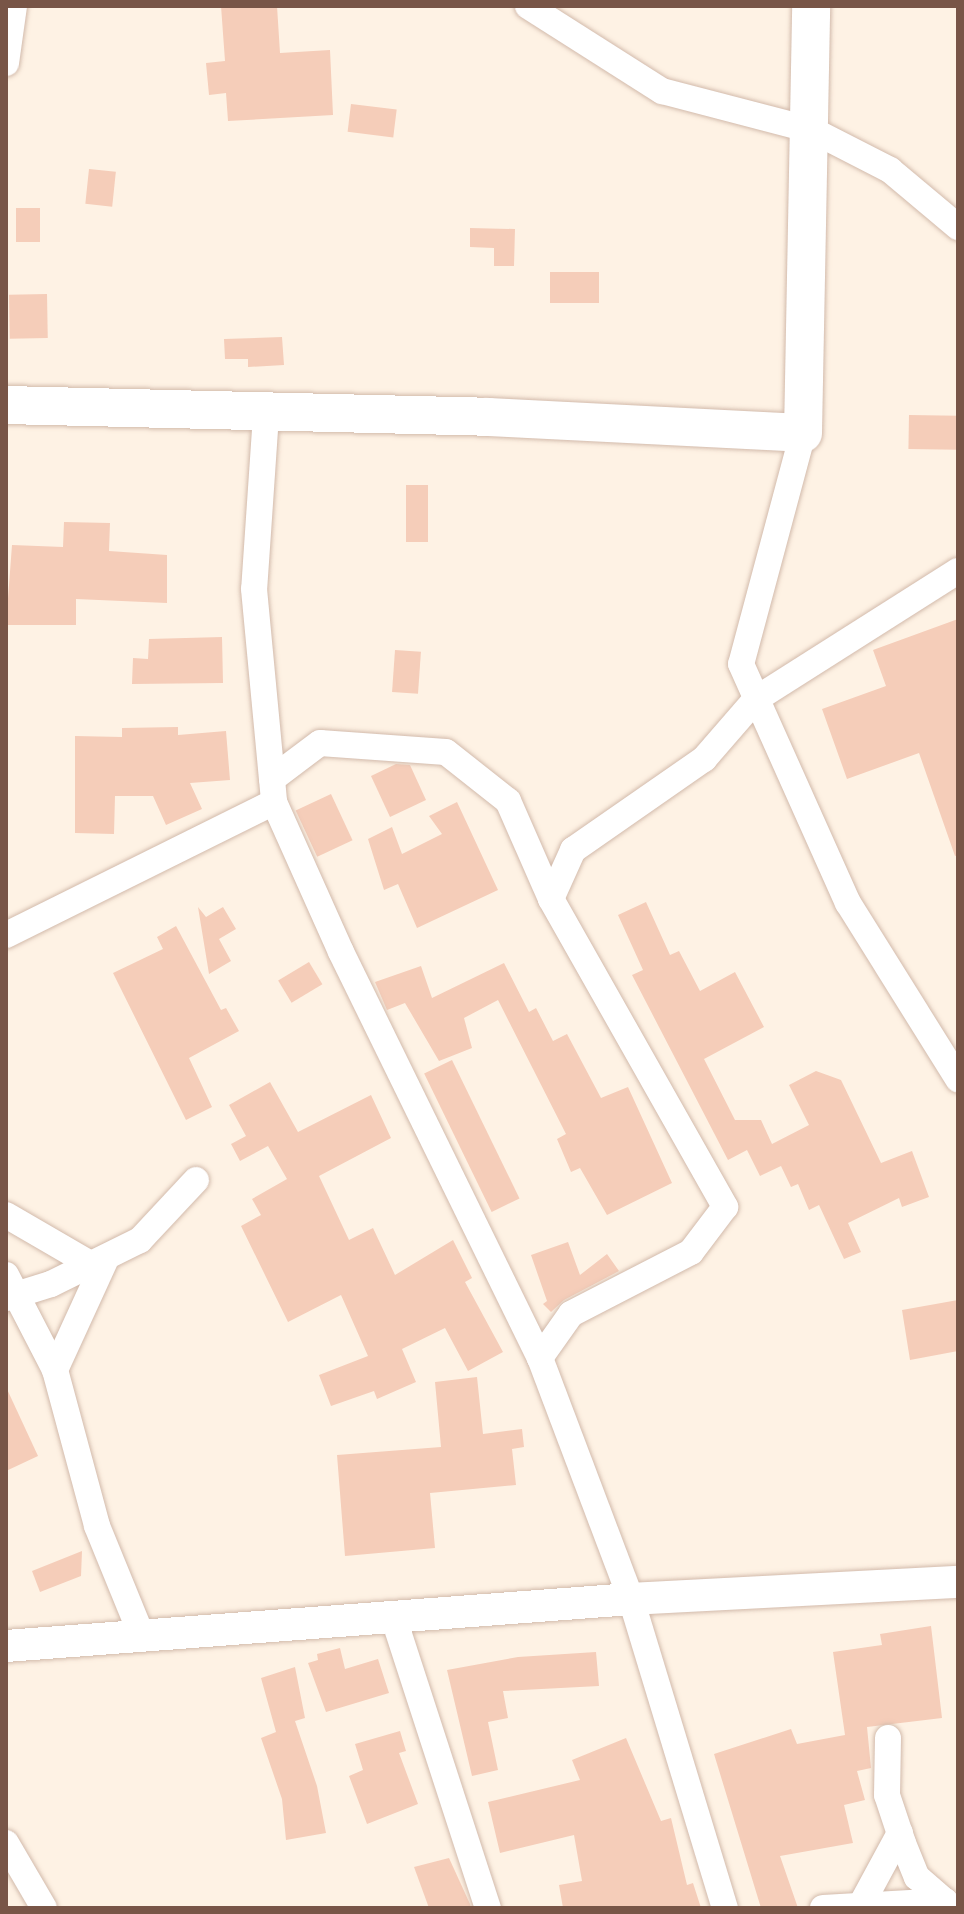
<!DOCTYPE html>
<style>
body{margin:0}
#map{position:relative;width:964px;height:1914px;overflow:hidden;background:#fef2e4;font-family:"Golos Text",sans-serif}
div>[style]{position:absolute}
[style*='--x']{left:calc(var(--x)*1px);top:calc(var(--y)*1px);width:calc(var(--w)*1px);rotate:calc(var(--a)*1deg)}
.building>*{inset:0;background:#f5cdb9;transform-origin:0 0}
.roads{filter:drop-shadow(0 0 2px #d2baab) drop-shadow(0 0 2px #d2baab)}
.minor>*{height:26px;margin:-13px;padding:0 13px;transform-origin:13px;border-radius:13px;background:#fff}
.tertiary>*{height:32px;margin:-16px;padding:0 16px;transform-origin:16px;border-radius:16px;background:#fff}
.secondary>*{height:38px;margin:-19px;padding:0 19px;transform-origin:19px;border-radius:19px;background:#fff}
span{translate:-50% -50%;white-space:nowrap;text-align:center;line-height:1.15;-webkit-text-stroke:6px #fff6eb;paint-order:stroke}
.frame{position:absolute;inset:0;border:8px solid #785547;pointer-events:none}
</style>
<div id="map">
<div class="building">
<i style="clip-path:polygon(221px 6px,277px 6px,280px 53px,330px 50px,333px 115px,228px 121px,226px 93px,209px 95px,206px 63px,225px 61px)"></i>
<i style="left:351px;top:104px;width:46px;height:28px;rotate:7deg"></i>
<i style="left:89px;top:169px;width:27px;height:35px;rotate:6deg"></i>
<i style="left:16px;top:208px;width:24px;height:34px"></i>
<i style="clip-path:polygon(470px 228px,515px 229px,514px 266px,494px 266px,494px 248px,470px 247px)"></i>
<i style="left:550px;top:272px;width:49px;height:31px"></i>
<i style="left:47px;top:294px;width:44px;height:38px;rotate:89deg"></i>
<i style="clip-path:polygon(282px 337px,284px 365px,248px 367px,248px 359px,225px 359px,224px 339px)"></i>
<i style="left:909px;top:415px;width:49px;height:34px;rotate:1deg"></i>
<i style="left:406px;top:485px;width:22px;height:57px"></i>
<i style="clip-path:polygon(64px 522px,110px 523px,109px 551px,167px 555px,167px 603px,76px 599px,76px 625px,6px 625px,12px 545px,63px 547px)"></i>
<i style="clip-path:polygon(958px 619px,958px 855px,955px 856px,919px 753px,847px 779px,822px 709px,886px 686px,873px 650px)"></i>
<i style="clip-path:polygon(222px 637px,223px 683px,132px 684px,133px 658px,148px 659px,149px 639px)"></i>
<i style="left:395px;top:650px;width:26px;height:42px;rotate:4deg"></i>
<i style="clip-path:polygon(178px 727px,178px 735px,226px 731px,230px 780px,190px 783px,202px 809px,166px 825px,153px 796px,115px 796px,114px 834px,75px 833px,75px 736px,122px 737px,122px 728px)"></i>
<i style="clip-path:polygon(396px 764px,410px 765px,426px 800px,390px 817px,371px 776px)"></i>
<i style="left:331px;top:794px;width:51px;height:39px;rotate:65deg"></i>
<i style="clip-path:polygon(457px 802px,498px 890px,417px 928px,398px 884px,384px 890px,368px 839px,392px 827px,402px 854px,442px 834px,429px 816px)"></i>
<i style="clip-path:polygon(646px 902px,670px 955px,679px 951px,700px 991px,735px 972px,764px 1027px,704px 1059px,735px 1120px,761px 1120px,772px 1144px,809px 1125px,789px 1085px,816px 1071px,841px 1080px,881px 1163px,912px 1151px,929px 1197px,902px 1207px,899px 1198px,848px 1223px,861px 1252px,844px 1259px,819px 1205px,809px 1210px,798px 1184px,791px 1187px,781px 1166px,760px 1176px,747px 1150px,728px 1160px,632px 975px,643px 970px,618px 915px)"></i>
<i style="clip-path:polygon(198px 907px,206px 917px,223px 907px,236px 929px,219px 939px,231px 961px,209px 974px)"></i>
<i style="clip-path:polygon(176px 926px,221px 1010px,226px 1008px,239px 1031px,189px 1058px,212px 1107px,186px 1120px,113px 973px,163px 949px,157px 937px)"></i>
<i style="left:309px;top:962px;width:26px;height:36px;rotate:59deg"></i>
<i style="clip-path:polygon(504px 963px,529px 1012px,536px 1008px,553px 1041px,567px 1034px,601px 1098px,628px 1087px,672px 1183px,607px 1215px,580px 1168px,571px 1172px,557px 1139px,566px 1134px,498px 1000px,464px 1018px,472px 1048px,439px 1061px,405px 1003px,387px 1010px,375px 982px,421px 966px,432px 998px)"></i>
<i style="left:452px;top:1060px;width:154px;height:31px;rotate:64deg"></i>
<i style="clip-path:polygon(270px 1082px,298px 1132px,371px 1095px,391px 1138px,319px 1176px,349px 1240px,373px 1228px,395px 1275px,453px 1240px,472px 1278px,465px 1282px,503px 1352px,468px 1371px,445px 1328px,402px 1349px,416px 1382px,377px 1399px,374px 1391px,331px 1406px,319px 1375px,368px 1356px,341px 1295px,288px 1322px,241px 1226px,261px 1215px,252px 1199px,287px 1179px,268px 1146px,240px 1161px,231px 1144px,246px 1136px,229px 1105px)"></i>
<i style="clip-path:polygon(568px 1242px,580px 1275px,607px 1254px,619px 1271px,564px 1300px,551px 1312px,543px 1304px,547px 1301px,531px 1255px)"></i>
<i style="clip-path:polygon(958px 1300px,958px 1351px,910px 1360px,902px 1310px)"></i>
<i style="clip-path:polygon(477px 1377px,483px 1434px,522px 1429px,524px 1447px,512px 1449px,516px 1485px,430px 1493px,435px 1548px,345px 1556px,337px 1455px,441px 1447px,435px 1382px)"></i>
<i style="clip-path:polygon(6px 1387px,38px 1456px,6px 1471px)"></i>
<i style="clip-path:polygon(82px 1551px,81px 1576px,40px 1592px,32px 1571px)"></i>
<i style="clip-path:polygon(931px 1626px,942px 1718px,867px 1727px,871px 1768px,857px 1771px,865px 1800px,844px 1805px,853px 1843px,780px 1856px,798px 1908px,761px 1908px,714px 1754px,791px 1729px,797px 1744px,845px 1735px,833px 1652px,882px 1645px,880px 1634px)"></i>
<i style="clip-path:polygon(340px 1648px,345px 1669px,378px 1659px,389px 1693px,326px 1712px,308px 1663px,318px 1660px,317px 1654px)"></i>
<i style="clip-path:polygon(596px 1652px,599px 1686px,503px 1691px,508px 1718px,488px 1722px,498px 1770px,472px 1776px,447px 1670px,518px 1657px)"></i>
<i style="clip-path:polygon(295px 1667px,305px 1718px,295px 1721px,317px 1786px,326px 1833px,286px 1840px,282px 1799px,261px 1738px,276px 1732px,261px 1678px)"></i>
<i style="clip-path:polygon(400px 1731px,406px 1751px,399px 1753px,418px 1804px,367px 1824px,349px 1776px,363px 1770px,355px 1744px)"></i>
<i style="clip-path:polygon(626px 1738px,661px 1821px,671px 1818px,687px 1885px,693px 1883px,701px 1908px,563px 1908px,559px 1885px,582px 1881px,574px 1835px,500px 1853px,488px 1802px,580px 1780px,572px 1760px)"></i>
<i style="clip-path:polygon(449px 1858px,470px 1904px,471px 1908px,429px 1908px,414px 1867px)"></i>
</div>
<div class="roads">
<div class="minor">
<i style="--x:528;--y:6;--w:159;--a:32.4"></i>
<i style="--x:662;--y:91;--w:155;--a:14.6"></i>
<i style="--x:812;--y:130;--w:88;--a:27.1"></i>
<i style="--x:890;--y:170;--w:89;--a:40"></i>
<i style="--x:6;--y:63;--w:58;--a:-82"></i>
<i style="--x:266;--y:415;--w:174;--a:93.9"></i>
<i style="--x:254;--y:589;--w:214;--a:84.6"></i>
<i style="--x:274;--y:802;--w:164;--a:65.9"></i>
<i style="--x:341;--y:952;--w:452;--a:63.9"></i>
<i style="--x:540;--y:1358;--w:258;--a:69.3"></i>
<i style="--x:631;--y:1599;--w:323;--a:73.1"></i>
<i style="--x:803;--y:433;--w:239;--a:105"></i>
<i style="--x:741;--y:664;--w:262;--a:65.9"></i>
<i style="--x:848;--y:903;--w:208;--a:58"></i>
<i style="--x:272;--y:779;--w:60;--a:-36.9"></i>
<i style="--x:320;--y:743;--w:126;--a:4.1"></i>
<i style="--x:446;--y:752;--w:79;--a:38.3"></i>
<i style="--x:508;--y:801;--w:107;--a:66.3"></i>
<i style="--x:551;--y:899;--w:354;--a:60.5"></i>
<i style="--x:725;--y:1207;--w:56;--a:127.1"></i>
<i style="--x:691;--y:1252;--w:135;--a:152.7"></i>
<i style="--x:571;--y:1314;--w:54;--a:125.2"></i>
<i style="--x:551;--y:899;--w:54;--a:-65.8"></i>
<i style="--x:573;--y:850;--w:160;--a:-34.8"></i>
<i style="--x:704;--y:759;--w:79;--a:-49.1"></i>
<i style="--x:756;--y:699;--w:239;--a:-32.4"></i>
<i style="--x:6;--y:935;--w:299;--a:-26.4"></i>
<i style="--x:6;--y:1215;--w:102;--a:30.1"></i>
<i style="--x:6;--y:1275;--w:107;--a:62.7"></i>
<i style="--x:55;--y:1370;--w:162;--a:74.9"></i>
<i style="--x:97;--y:1526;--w:119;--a:67.8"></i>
<i style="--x:6;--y:1298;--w:47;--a:-17.3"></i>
<i style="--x:51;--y:1284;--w:99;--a:-26.3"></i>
<i style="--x:140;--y:1240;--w:82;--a:-47"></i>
<i style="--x:55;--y:1370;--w:120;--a:-65.4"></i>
<i style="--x:394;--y:1619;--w:304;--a:72"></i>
<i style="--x:888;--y:1738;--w:57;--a:91"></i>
<i style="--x:887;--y:1795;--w:51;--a:71.6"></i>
<i style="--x:903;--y:1843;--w:37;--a:68"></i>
<i style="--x:917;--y:1877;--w:37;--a:41"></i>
<i style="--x:6;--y:1843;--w:75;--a:59.7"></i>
<i style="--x:861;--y:1905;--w:82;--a:-61.6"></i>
<i style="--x:823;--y:1908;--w:122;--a:-3.3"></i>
<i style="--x:945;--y:1901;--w:8;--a:67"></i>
</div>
<div class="tertiary">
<i style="--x:6;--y:1646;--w:627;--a:-4.3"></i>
<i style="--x:631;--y:1599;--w:327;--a:-3"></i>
</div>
<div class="secondary">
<i style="--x:6;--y:405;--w:482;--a:1.4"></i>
<i style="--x:488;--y:417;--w:315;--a:2.9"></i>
<i style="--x:803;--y:433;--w:427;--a:-88.9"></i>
</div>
</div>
<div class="frame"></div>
</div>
